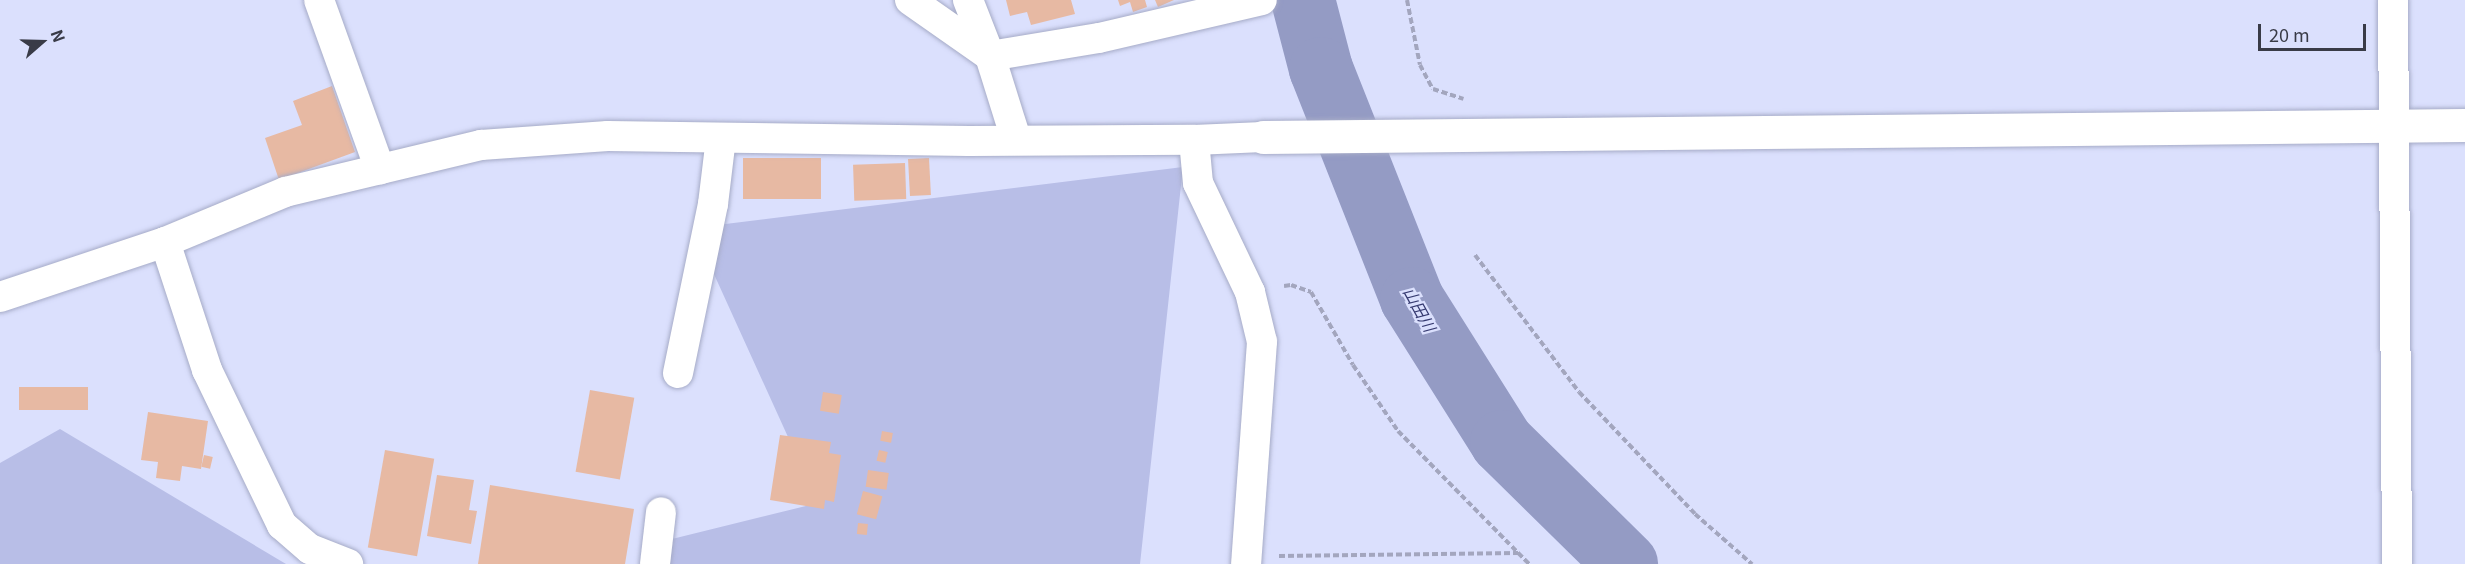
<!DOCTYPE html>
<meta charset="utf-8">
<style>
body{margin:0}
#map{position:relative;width:2465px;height:564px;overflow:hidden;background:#dbe0fd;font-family:Georgia,"Noto Sans JP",serif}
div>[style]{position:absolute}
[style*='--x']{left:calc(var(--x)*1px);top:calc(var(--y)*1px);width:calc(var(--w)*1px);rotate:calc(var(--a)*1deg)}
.green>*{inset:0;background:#b8bee7}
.river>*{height:64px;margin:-32px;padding:0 32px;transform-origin:32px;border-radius:32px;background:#949bc4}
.building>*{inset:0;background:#e7b9a3;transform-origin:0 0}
.path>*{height:4px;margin-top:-2px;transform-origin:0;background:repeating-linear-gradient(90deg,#a3a6be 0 6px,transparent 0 9px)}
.roads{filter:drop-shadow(0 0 2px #a6abc7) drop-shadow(0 0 2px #a6abc7)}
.street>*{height:30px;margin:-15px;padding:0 15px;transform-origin:15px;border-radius:15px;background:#fff}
.secondary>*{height:33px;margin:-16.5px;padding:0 16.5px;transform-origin:16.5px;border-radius:16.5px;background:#fff}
span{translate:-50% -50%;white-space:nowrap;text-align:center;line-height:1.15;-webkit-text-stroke:4.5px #dbe0fd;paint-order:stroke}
.water-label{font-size:16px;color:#363a70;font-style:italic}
.north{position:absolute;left:12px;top:12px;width:60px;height:60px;-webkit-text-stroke:4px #dbe0fd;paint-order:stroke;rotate:70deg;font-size:16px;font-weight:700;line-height:24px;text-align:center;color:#393b47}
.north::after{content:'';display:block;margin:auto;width:21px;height:27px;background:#393b47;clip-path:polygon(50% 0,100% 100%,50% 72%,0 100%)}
.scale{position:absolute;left:2258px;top:24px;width:108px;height:27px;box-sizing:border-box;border:3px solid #393b47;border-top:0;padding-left:8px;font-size:18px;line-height:21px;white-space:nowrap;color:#393b47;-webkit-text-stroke:4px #dbe0fd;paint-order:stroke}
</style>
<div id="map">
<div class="green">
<i style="clip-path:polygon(1183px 167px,1140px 564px,670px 564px,672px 539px,818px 503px,693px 228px)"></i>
<i style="clip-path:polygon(60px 429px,286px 564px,0 564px,0 463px)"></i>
</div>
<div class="river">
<i style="--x:1303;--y:0;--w:71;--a:75.4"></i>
<i style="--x:1321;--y:69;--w:247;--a:68.4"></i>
<i style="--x:1412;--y:299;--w:169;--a:57.8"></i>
<i style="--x:1502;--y:442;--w:174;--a:44.5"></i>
</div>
<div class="building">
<i style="clip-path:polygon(1006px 0,1071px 0,1075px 14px,1031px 25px,1027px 12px,1010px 16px)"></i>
<i style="clip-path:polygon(1118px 0,1145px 0,1147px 7px,1133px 12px,1130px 2px,1120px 6px)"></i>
<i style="clip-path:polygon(1155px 0,1174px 0,1158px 7px)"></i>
<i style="clip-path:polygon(332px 86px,355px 152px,279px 180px,265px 138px,302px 125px,293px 101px)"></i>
<i style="left:821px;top:158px;width:41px;height:78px;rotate:90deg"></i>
<i style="left:929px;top:158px;width:37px;height:21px;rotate:87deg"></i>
<i style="left:905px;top:163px;width:36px;height:52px;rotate:88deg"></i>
<i style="left:19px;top:387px;width:69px;height:23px"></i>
<i style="left:590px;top:390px;width:45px;height:83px;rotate:10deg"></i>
<i style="left:823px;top:392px;width:19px;height:19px;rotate:9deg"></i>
<i style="clip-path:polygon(148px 412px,208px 421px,201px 469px,182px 466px,180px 481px,156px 478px,158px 462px,141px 460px)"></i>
<i style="left:882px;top:431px;width:11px;height:10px;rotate:10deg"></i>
<i style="clip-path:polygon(780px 435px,831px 442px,829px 453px,841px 455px,834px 502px,825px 500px,824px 509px,770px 500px)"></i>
<i style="left:385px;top:450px;width:50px;height:99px;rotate:10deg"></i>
<i style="left:879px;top:450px;width:9px;height:11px;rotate:13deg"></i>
<i style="left:204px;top:455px;width:9px;height:12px;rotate:13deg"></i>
<i style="left:868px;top:470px;width:21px;height:17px;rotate:8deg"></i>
<i style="clip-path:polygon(437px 475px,474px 480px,469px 510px,477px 511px,471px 544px,427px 536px)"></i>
<i style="clip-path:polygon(490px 485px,634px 509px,625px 564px,478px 564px)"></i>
<i style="left:863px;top:491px;width:20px;height:24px;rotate:15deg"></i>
<i style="left:858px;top:523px;width:10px;height:11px;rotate:6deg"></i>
</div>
<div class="path">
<i style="--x:1407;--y:0;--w:66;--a:78.7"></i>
<i style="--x:1420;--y:65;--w:27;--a:62"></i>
<i style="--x:1433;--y:89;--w:32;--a:18"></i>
<i style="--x:1475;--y:255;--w:172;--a:52.8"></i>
<i style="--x:1579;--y:392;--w:168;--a:46.4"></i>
<i style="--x:1695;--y:514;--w:76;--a:41.3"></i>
<i style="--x:1284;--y:286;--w:7;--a:-8"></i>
<i style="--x:1291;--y:285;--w:21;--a:19"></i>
<i style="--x:1311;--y:292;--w:84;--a:60.1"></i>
<i style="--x:1353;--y:365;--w:80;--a:55.7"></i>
<i style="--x:1398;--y:431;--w:187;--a:45.4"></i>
<i style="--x:1279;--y:556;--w:239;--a:-0.7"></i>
</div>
<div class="roads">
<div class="street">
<i style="--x:319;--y:0;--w:180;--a:70.2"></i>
<i style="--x:910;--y:0;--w:98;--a:35"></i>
<i style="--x:990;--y:56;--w:110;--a:-9.4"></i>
<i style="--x:1099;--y:38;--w:167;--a:-13.1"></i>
<i style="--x:968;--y:0;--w:60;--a:68.6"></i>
<i style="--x:990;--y:56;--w:87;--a:72.6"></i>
<i style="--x:2393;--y:0;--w:564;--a:89.59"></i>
<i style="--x:1194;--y:140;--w:43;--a:84.7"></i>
<i style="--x:1198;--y:183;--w:121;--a:64.5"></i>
<i style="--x:1250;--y:292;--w:51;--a:76.5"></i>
<i style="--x:1262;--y:342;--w:223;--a:94.1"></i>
<i style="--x:165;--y:242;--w:135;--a:71.8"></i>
<i style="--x:207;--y:370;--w:172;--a:64.2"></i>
<i style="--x:282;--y:525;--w:37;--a:41"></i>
<i style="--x:310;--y:549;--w:41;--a:21.5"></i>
<i style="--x:0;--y:297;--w:174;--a:-18.4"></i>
<i style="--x:165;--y:242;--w:130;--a:-22.6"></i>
<i style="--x:285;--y:192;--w:202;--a:-13.5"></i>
<i style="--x:481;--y:145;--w:127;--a:-4.1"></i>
<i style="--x:608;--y:136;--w:361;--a:0.8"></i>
<i style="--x:969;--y:141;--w:225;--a:-0.3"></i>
<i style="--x:1194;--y:140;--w:69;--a:-2.5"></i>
<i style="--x:678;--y:373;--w:173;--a:-78.3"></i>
<i style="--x:713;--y:204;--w:66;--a:-83.1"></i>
<i style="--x:655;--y:564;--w:52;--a:-83.4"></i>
</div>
<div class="secondary">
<i style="--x:1263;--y:137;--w:1202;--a:-0.57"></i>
</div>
</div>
<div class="water-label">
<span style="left:1420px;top:309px;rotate:61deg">山田川</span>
</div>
<div class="north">N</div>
<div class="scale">20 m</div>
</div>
